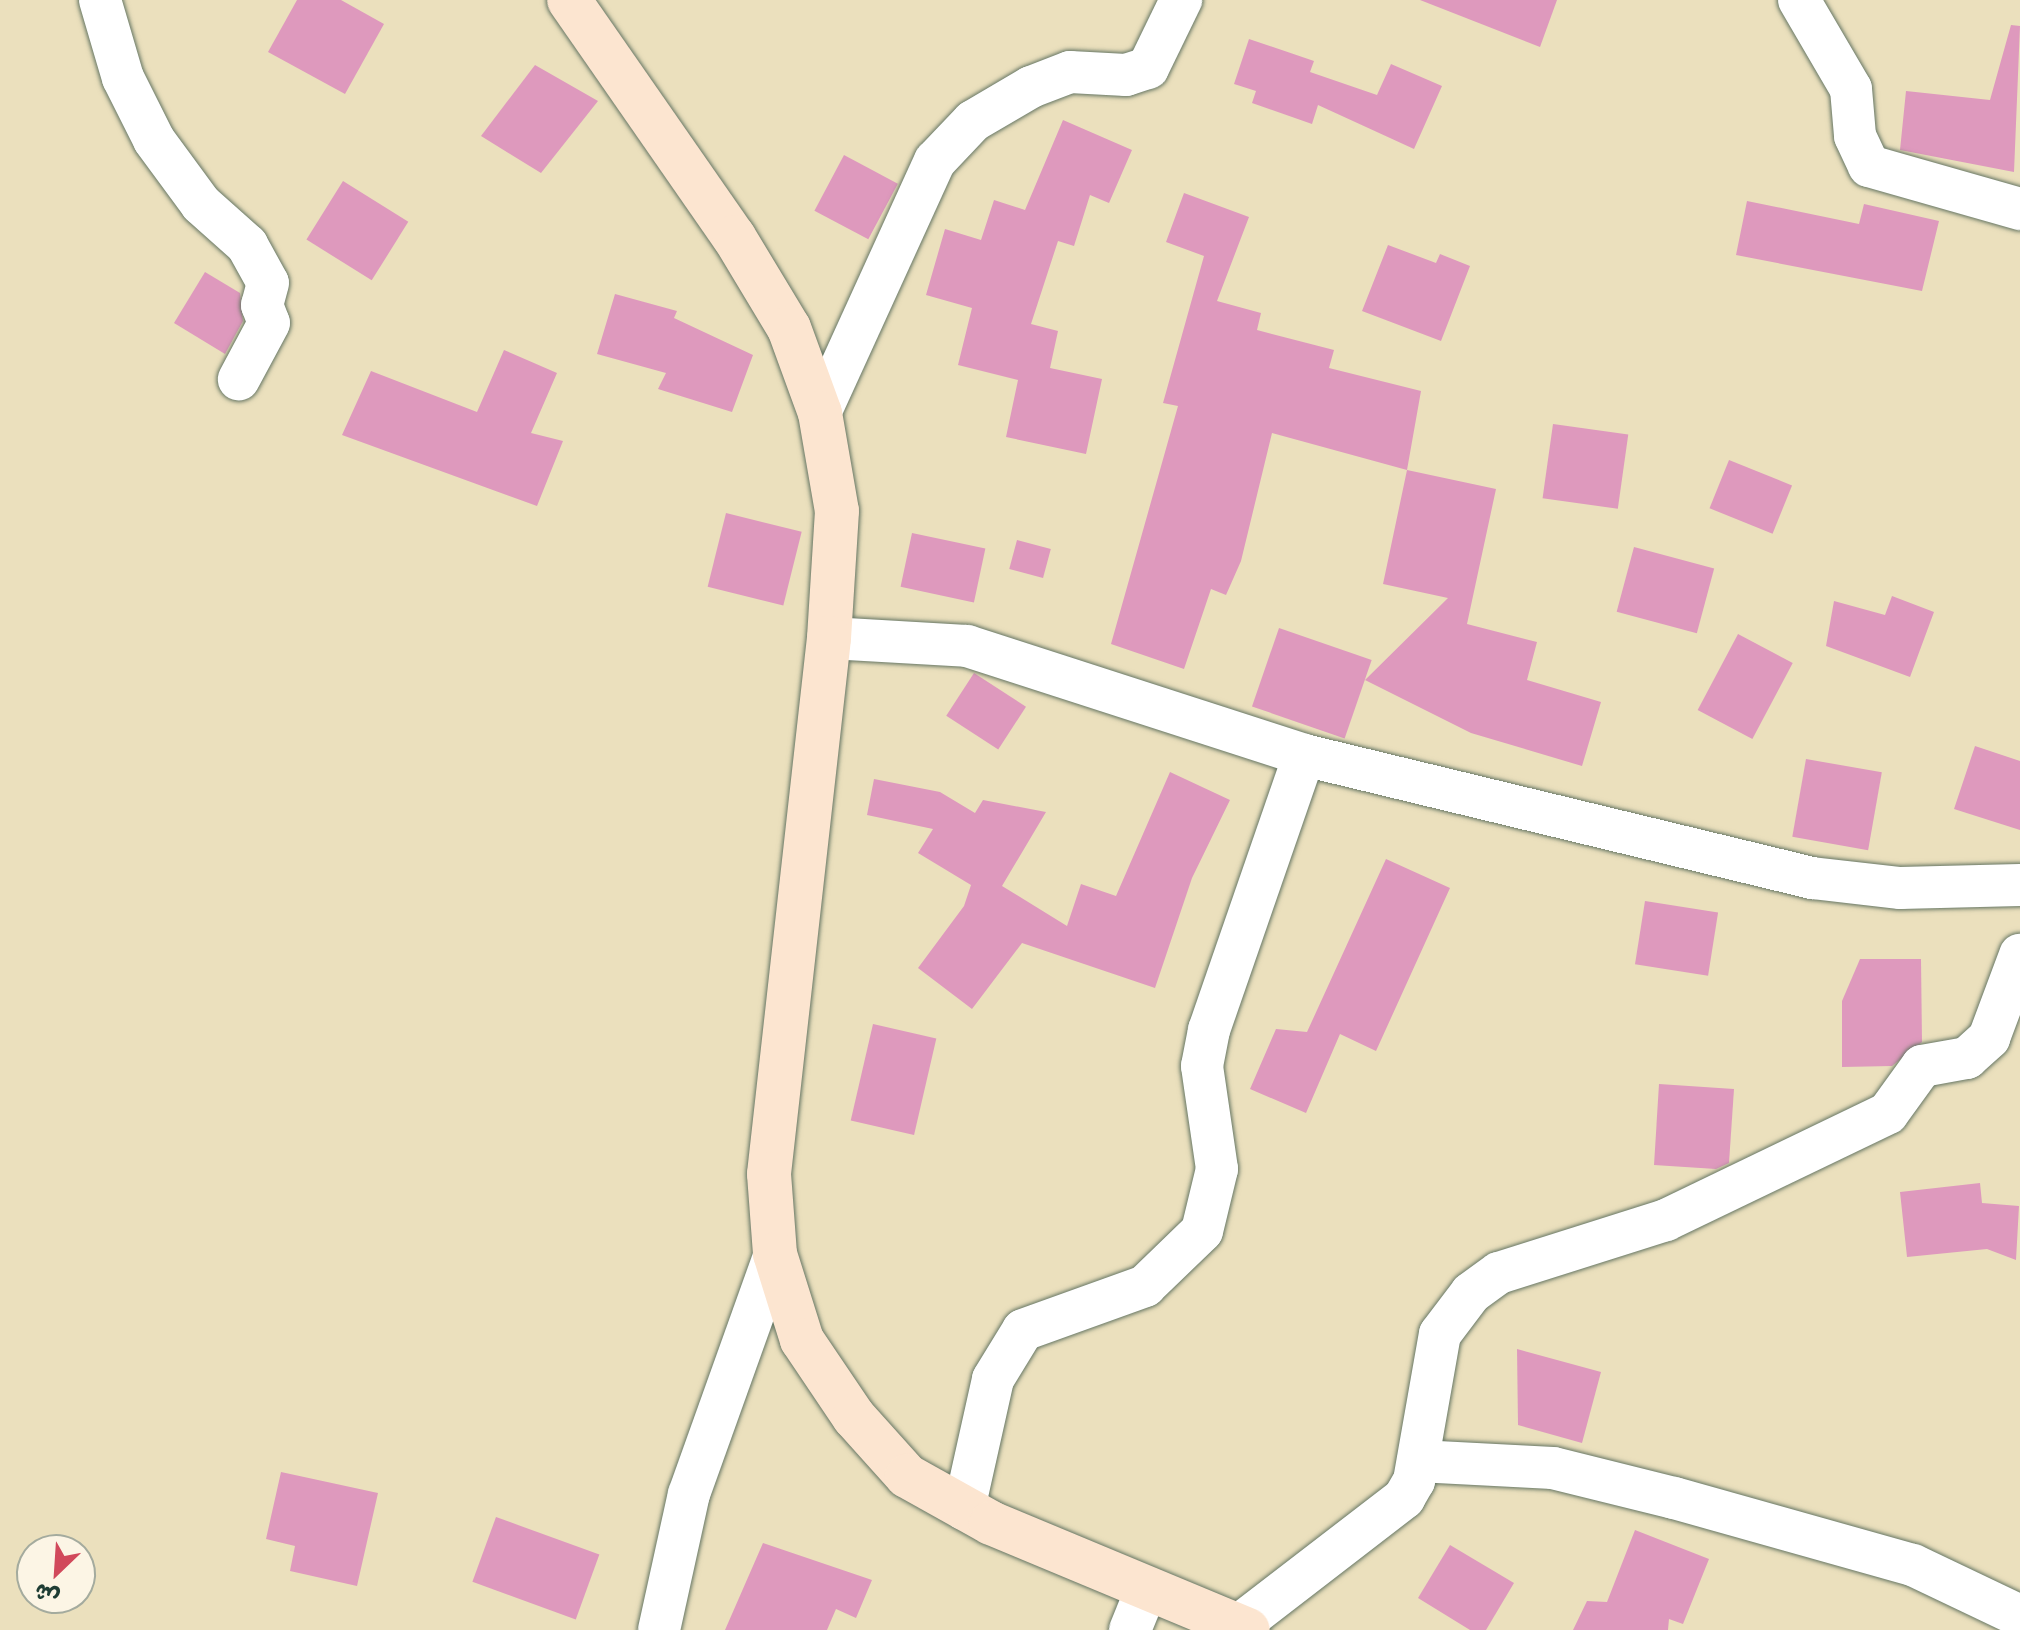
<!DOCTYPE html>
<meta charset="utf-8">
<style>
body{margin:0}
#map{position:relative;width:2020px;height:1630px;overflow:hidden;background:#ebe0bd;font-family:Itim,"Playpen Sans Arabic",sans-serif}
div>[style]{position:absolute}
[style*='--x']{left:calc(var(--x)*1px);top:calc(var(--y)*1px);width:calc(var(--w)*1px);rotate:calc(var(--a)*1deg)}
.building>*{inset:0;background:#de99bd;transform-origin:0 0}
.roads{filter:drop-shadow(0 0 2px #667664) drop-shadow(0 0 2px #667664)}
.street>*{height:42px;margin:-21px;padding:0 21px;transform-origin:21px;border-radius:21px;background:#fff}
.secondary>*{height:44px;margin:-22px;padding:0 22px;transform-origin:22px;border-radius:22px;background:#fce5d0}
span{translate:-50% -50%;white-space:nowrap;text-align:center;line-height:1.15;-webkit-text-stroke:8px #fcf5e5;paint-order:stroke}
.north{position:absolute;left:16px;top:1534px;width:80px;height:80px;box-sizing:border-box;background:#fcf5e5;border:2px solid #a4ab9e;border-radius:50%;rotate:205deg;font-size:22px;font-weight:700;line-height:32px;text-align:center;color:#1f3d34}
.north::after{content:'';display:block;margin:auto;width:28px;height:36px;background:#d1495b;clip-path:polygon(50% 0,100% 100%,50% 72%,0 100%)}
</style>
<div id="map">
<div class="building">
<i style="clip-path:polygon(297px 0,341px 0,384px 24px,345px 94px,268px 52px)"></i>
<i style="clip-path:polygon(1420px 0,1557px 0,1540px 47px)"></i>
<i style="clip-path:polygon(2011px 25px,2020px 26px,2014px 172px,1900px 150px,1906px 91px,1990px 100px)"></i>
<i style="clip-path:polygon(1249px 39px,1314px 61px,1310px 72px,1377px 95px,1391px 64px,1442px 86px,1414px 149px,1318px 105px,1312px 124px,1252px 103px,1256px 91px,1234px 84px)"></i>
<i style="clip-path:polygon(535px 65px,598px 101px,541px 173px,481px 136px)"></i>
<i style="clip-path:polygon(1063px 120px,1132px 150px,1109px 203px,1090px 195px,1074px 246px,1058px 241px,1031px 324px,1058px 331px,1050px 368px,1102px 379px,1086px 454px,1006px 437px,1018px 380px,958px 365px,972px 308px,926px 295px,945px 229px,981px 240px,994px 200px,1025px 210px)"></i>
<i style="left:844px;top:155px;width:61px;height:63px;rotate:28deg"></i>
<i style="left:343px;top:181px;width:77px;height:69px;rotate:32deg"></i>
<i style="clip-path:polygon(1184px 193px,1249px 217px,1217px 301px,1261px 313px,1257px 330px,1334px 350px,1329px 368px,1421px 391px,1407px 470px,1272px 433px,1241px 561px,1226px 595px,1211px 589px,1184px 669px,1111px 644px,1178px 406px,1163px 403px,1204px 256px,1166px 242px)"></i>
<i style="clip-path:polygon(1747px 201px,1859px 224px,1864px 204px,1939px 221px,1922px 291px,1736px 255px)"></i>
<i style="clip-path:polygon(1388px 245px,1436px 263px,1440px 254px,1470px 266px,1441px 341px,1362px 311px)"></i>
<i style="clip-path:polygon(205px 272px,240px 293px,243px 321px,225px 354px,174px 323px)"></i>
<i style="clip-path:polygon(615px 294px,677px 311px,674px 318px,753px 355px,732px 412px,658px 389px,666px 373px,597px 354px)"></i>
<i style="clip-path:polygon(504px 350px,557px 373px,531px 433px,563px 441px,537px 506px,342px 435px,371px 371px,477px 412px)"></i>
<i style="left:1553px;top:424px;width:76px;height:75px;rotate:8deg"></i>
<i style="left:1729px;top:460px;width:68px;height:52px;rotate:22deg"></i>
<i style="clip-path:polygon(1407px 470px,1496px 489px,1467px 624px,1537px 642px,1527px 680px,1601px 702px,1582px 766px,1471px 733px,1365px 680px,1448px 598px,1383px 584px)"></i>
<i style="left:726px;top:513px;width:78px;height:76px;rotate:14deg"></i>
<i style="left:912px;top:533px;width:75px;height:55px;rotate:12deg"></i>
<i style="left:1017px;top:540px;width:35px;height:30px;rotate:15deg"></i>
<i style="left:1634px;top:547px;width:83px;height:67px;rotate:15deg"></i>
<i style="clip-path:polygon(1892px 596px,1934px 612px,1910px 677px,1826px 646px,1834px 601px,1885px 615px)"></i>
<i style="left:1279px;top:628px;width:98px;height:83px;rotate:19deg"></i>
<i style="left:1738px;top:634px;width:62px;height:86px;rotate:28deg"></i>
<i style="left:974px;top:673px;width:62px;height:51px;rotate:33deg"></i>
<i style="clip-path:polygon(1975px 746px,2020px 761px,2020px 830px,1954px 809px)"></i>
<i style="left:1806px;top:759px;width:77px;height:79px;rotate:10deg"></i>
<i style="clip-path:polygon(1170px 772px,1230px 800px,1192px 878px,1155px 988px,1022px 943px,972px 1009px,918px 968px,964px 906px,971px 885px,918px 853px,933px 829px,867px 815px,874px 779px,940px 792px,975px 813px,983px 800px,1046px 812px,1002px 886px,1067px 926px,1081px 884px,1116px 896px)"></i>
<i style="clip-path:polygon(1386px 859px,1450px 888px,1376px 1051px,1340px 1034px,1306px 1113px,1250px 1089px,1276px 1029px,1307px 1032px)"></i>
<i style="left:1645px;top:901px;width:74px;height:64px;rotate:9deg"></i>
<i style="clip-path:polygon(1860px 959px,1921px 959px,1922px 1042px,1892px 1066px,1842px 1067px,1842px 1001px)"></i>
<i style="left:873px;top:1024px;width:65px;height:99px;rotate:13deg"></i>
<i style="clip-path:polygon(1659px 1084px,1734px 1089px,1729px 1163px,1716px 1169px,1654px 1165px)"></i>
<i style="clip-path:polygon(1980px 1183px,1982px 1203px,2019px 1206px,2016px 1260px,1987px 1249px,1907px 1257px,1900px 1192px)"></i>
<i style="clip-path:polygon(1517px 1349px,1601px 1372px,1582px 1443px,1518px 1425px)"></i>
<i style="clip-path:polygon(281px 1472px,378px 1493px,357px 1586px,290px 1571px,295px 1546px,266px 1539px)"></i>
<i style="left:496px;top:1517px;width:110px;height:69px;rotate:20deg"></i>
<i style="clip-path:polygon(1635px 1530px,1709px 1559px,1683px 1624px,1669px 1619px,1668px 1630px,1573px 1630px,1587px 1601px,1607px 1602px)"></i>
<i style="clip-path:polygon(763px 1543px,872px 1580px,856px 1618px,836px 1609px,827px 1630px,725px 1630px)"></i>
<i style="clip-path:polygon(1450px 1545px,1514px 1583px,1486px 1630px,1470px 1630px,1418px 1598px)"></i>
</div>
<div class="roads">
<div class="street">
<i style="--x:100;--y:0;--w:81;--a:73.6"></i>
<i style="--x:123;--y:78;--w:69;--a:63.4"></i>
<i style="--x:154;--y:140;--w:79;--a:53.7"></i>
<i style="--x:201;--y:204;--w:62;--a:41.7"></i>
<i style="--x:247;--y:245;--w:43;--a:61.1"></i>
<i style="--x:268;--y:283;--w:23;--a:105"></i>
<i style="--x:262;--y:305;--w:19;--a:69"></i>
<i style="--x:269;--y:323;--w:64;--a:118.2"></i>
<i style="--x:1799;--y:0;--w:103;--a:59.7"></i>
<i style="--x:1851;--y:89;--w:47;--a:85.1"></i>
<i style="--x:1855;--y:136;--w:33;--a:65"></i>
<i style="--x:1869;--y:166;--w:157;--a:15.9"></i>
<i style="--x:820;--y:413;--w:277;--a:-65.5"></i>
<i style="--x:935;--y:161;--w:55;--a:-46.5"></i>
<i style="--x:973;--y:121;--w:67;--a:-30.4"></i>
<i style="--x:1031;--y:87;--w:42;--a:-21"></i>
<i style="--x:1070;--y:72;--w:56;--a:3.1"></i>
<i style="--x:1126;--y:75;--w:23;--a:-18"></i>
<i style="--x:1148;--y:68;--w:76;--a:-64.1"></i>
<i style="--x:829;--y:638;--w:138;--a:3.3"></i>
<i style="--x:967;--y:646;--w:354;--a:17.9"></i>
<i style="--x:1304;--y:755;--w:523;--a:13.61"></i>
<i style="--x:1812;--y:878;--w:89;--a:6.5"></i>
<i style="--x:1900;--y:888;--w:120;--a:-1.4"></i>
<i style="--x:1418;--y:1461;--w:135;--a:3"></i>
<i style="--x:1553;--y:1468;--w:125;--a:13.9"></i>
<i style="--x:1674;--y:1498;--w:248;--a:15.7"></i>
<i style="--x:1913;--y:1565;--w:119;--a:25.5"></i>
<i style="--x:964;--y:1509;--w:133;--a:-77.4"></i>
<i style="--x:993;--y:1379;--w:57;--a:-58.5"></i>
<i style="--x:1023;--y:1330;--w:130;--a:-19.8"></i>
<i style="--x:1145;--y:1286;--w:79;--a:-44"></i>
<i style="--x:1202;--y:1231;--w:64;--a:-76.4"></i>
<i style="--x:1217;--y:1169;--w:104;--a:-98.3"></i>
<i style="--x:1202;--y:1066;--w:37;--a:-79"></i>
<i style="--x:1209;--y:1030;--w:291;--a:-70.9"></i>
<i style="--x:1238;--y:1626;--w:210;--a:-37.6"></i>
<i style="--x:1404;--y:1498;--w:20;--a:-60"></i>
<i style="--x:1414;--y:1481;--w:149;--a:-80"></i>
<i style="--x:1440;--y:1334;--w:51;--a:-52.9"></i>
<i style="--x:1471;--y:1293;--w:34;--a:-36"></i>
<i style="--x:1499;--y:1273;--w:175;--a:-17.6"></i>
<i style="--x:1666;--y:1220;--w:246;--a:-25.7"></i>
<i style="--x:1888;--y:1113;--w:58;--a:-54.1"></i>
<i style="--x:1922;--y:1066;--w:46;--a:-10.1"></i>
<i style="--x:1967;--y:1058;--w:30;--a:-42"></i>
<i style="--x:1989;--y:1038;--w:89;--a:-69.5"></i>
<i style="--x:659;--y:1630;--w:139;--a:-77.6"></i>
<i style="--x:689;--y:1494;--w:255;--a:-70.3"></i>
<i style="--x:1130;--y:1630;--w:45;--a:-68"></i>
</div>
<div class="secondary">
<i style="--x:569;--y:0;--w:289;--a:55.2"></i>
<i style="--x:734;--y:237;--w:106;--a:58.9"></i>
<i style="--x:789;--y:328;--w:90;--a:70"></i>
<i style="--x:820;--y:413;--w:99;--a:80.2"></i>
<i style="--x:837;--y:511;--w:127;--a:93.6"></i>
<i style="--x:829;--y:638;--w:539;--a:96.39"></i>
<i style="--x:769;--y:1174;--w:80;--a:85.7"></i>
<i style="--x:775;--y:1254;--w:90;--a:72.6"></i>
<i style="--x:802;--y:1340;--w:93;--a:56"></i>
<i style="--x:854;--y:1417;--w:79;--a:48.1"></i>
<i style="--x:907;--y:1476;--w:96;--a:29.2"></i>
<i style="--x:991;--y:1523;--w:278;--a:22.6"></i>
</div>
</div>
<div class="north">ش</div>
</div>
